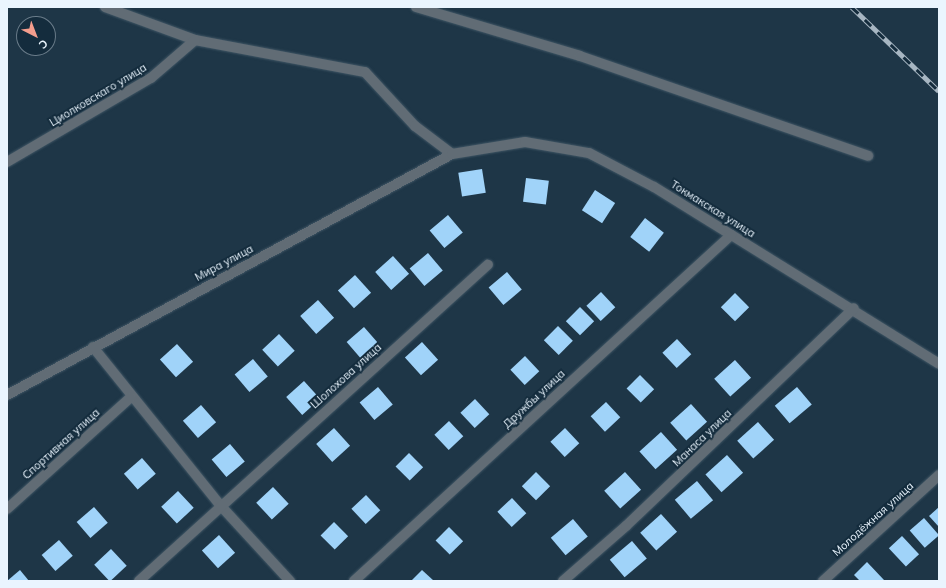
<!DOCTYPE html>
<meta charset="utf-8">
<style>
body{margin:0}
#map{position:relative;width:946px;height:588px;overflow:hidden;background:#1e3647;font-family:Mulish,sans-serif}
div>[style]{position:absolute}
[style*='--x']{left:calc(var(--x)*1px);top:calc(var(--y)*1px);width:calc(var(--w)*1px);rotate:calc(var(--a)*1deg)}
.building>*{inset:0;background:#a0d3f9;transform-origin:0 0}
.roads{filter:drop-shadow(0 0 1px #3f5564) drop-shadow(0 0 1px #3f5564)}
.street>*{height:10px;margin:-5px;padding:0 5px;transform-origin:5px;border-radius:5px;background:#616c75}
.rail>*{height:4.5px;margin-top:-2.25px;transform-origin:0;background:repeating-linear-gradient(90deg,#142c3d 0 9px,#a7b6c2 0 18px);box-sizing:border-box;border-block:1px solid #a7b6c2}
span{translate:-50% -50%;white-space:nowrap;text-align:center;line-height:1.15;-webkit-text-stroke:4px #142c3d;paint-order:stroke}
.street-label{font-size:11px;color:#eaf5fe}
.frame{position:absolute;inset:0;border:8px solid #eaf5fe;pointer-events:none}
.north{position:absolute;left:16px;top:16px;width:40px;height:40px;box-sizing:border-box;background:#142c3d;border:1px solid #6a7c8a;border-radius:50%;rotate:138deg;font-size:11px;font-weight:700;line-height:16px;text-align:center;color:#eaf5fe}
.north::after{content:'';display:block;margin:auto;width:14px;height:18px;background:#f49d8d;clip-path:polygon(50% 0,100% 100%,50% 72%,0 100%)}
</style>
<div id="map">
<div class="building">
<i style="left:482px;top:169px;width:24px;height:24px;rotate:81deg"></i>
<i style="left:526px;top:178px;width:23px;height:24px;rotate:7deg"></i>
<i style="left:595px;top:190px;width:24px;height:24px;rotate:33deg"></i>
<i style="left:448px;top:215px;width:23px;height:24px;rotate:50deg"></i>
<i style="left:645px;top:218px;width:24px;height:24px;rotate:38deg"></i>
<i style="left:428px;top:253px;width:23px;height:24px;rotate:50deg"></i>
<i style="left:393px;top:256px;width:24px;height:24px;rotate:48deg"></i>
<i style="left:507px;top:272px;width:23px;height:24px;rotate:50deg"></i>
<i style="left:355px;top:275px;width:24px;height:23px;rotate:48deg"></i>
<i style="left:601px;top:292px;width:21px;height:20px;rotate:47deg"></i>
<i style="left:735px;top:293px;width:20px;height:20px;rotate:45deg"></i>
<i style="left:318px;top:300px;width:24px;height:24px;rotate:48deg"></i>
<i style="left:580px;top:307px;width:20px;height:20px;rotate:45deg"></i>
<i style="left:558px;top:326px;width:21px;height:20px;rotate:45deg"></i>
<i style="left:364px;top:327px;width:23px;height:23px;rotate:49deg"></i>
<i style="left:279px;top:334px;width:23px;height:23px;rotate:47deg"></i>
<i style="left:677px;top:339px;width:21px;height:20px;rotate:47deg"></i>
<i style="left:422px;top:342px;width:24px;height:23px;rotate:48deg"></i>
<i style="left:177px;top:344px;width:24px;height:23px;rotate:48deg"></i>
<i style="left:525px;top:356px;width:21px;height:20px;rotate:47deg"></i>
<i style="left:253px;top:359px;width:23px;height:24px;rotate:50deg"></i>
<i style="left:735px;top:360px;width:24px;height:28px;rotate:48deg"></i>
<i style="left:640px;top:375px;width:20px;height:19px;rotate:45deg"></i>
<i style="left:304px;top:381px;width:24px;height:24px;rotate:48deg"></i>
<i style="left:378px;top:387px;width:23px;height:24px;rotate:50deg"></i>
<i style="left:797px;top:387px;width:23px;height:29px;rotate:50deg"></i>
<i style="left:475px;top:399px;width:21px;height:20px;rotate:47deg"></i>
<i style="left:606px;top:402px;width:21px;height:21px;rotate:47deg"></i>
<i style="left:691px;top:404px;width:24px;height:28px;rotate:48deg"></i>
<i style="left:201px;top:405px;width:23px;height:24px;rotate:49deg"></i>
<i style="left:449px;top:421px;width:21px;height:20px;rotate:47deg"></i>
<i style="left:758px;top:422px;width:24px;height:28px;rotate:48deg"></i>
<i style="left:334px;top:428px;width:24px;height:24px;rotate:48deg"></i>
<i style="left:565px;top:428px;width:21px;height:20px;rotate:47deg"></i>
<i style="left:661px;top:432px;width:24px;height:29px;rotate:48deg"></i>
<i style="left:230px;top:444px;width:23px;height:24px;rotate:50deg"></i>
<i style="left:409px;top:453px;width:20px;height:19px;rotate:45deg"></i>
<i style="left:727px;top:455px;width:24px;height:29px;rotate:48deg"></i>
<i style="left:142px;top:458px;width:21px;height:24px;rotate:49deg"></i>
<i style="left:536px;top:472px;width:20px;height:20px;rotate:45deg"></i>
<i style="left:625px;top:472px;width:24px;height:28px;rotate:48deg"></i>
<i style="left:697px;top:481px;width:25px;height:29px;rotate:50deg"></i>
<i style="left:273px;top:487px;width:23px;height:23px;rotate:47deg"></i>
<i style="left:178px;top:491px;width:23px;height:23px;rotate:47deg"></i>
<i style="left:366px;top:495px;width:21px;height:20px;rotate:47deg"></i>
<i style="left:512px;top:498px;width:21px;height:20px;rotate:47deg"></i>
<i style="left:94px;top:507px;width:21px;height:23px;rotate:49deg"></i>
<i style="clip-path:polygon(939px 507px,939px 527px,929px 516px)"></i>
<i style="left:661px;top:514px;width:24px;height:28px;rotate:48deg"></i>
<i style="left:924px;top:518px;width:23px;height:19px;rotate:49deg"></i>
<i style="left:573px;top:519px;width:23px;height:29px;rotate:50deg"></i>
<i style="left:334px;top:522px;width:20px;height:19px;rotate:45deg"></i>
<i style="left:449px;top:527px;width:20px;height:19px;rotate:45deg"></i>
<i style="left:219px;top:535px;width:24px;height:23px;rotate:48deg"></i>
<i style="left:902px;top:536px;width:25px;height:18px;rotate:47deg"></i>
<i style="left:59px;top:540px;width:21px;height:23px;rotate:49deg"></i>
<i style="left:632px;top:541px;width:23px;height:29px;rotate:50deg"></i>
<i style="left:111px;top:549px;width:23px;height:23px;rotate:47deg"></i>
<i style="clip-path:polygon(867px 562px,884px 580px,883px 581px,860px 581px,854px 575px)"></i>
<i style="clip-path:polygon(20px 570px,29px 581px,7px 581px)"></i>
<i style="clip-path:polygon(422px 570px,434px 581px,411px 581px)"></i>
</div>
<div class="roads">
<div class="street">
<i style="--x:105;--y:7;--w:96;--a:20.1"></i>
<i style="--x:195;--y:40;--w:173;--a:10.7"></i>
<i style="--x:365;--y:72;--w:74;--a:47.2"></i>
<i style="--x:415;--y:126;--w:46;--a:37.1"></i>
<i style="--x:416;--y:7;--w:171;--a:16.6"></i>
<i style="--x:580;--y:56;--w:305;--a:19.1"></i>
<i style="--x:7;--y:162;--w:167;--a:-30.3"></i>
<i style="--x:151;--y:78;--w:58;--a:-40.8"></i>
<i style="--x:93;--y:347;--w:204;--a:51.2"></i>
<i style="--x:221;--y:506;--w:102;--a:47.4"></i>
<i style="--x:7;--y:395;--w:506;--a:-28.44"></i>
<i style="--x:452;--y:154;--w:74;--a:-9.3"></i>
<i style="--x:525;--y:142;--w:65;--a:9.8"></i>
<i style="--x:589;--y:153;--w:73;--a:27.6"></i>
<i style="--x:654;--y:187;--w:335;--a:31.8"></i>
<i style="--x:7;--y:509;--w:167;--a:-42.1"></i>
<i style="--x:139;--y:581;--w:471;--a:-42.2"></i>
<i style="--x:354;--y:581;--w:512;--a:-42.54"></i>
<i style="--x:563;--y:581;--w:84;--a:-41.1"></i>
<i style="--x:626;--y:526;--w:315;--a:-43.7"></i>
<i style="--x:823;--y:581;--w:157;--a:-42.4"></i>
</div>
</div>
<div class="rail">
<i style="--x:852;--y:7;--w:121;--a:44"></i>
</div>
<div class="street-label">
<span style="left:98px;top:95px;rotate:-31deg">Циолковскаго улица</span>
<span style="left:713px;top:209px;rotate:32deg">Токмакская улица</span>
<span style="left:224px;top:263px;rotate:-28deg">Мира улица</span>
<span style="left:346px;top:376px;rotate:-42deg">Шолохова улица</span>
<span style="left:534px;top:399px;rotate:-43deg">Дружбы улица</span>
<span style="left:702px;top:438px;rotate:-44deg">Манаса улица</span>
<span style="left:61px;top:444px;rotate:-42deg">Спортивная улица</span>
<span style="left:873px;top:519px;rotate:-42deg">Молодёжная улица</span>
</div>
<div class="frame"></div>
<div class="north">С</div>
</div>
